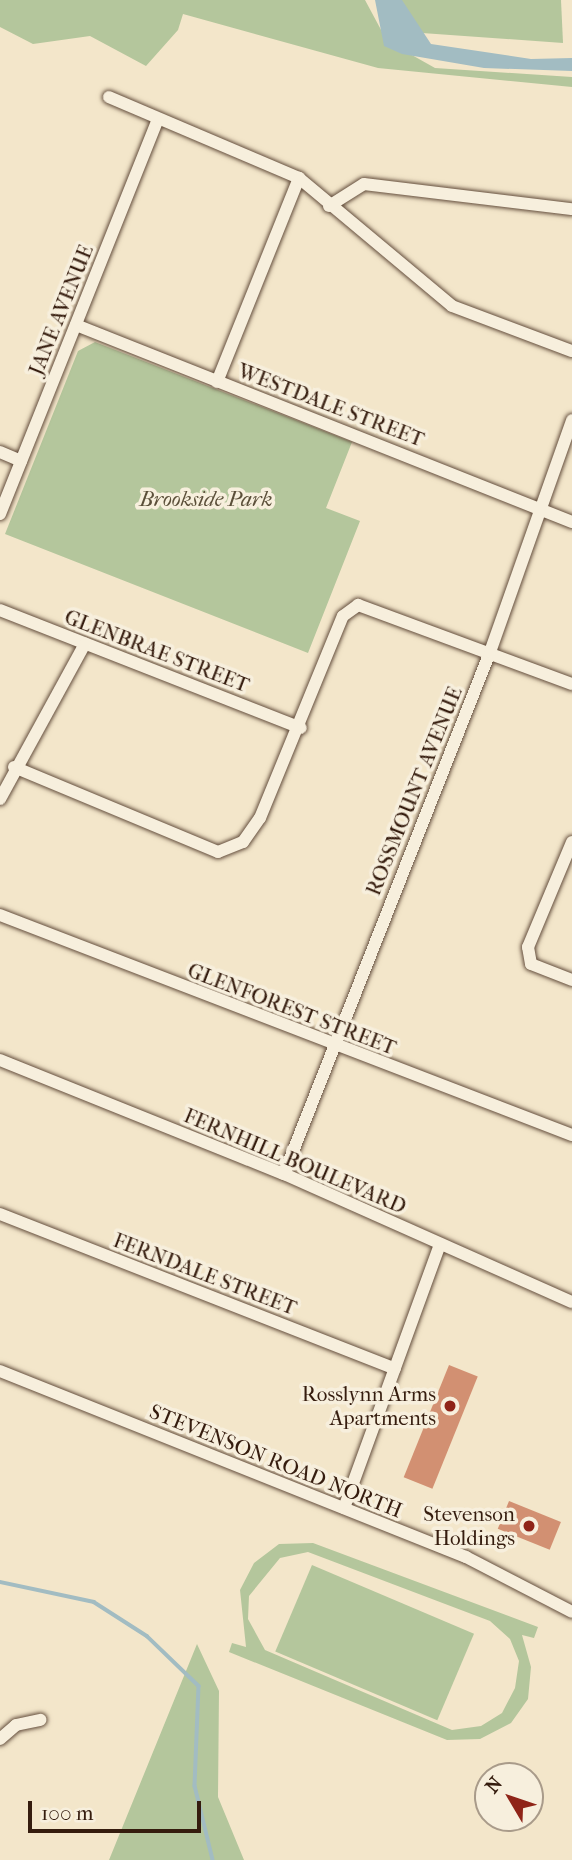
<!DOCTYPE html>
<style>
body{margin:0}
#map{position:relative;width:572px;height:1860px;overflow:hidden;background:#f3e6ca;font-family:"IM FELL French Canon",serif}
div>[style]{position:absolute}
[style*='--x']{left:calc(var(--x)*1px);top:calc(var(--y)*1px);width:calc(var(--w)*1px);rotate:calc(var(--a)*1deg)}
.green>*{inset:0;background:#b4c69c;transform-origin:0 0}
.water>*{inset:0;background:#a2bcc2}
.stream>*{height:3.5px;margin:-1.75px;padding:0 1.75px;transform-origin:1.75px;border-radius:1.75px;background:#a2bcc2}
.building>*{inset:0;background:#d29072;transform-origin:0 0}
.roads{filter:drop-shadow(0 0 2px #644e3d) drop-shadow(0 0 2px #644e3d)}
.minor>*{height:12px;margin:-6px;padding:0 6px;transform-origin:6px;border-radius:6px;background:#f7efdd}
.dots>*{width:19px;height:19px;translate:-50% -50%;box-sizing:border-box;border:4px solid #f7efdd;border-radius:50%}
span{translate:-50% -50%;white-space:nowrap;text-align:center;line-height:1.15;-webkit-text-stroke:7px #f7efdd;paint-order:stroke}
.street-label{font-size:21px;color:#351c0e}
.park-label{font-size:21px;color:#5b4f39;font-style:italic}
.poi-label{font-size:21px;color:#351c0e}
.right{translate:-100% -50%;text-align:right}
.north{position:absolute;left:474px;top:1762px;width:70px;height:70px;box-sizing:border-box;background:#f7efdd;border:2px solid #a99b8a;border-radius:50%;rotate:309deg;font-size:19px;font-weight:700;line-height:28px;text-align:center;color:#351c0e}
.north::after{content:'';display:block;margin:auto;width:24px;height:32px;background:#8f2418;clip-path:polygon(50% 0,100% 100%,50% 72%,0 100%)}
.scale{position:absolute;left:28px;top:1801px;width:173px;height:32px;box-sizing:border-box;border:4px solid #351c0e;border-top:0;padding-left:9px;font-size:21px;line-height:24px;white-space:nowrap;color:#351c0e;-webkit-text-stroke:5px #f7efdd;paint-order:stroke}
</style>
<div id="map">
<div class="green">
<i style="clip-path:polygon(0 0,365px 0,387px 41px,435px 68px,572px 77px,572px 87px,378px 68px,183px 14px,178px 30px,146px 66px,90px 36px,33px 44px,0 27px)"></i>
<i style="clip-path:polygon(391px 0,561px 0,563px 43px,408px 32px)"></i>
<i style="clip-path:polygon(95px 342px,352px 442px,326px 508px,360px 521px,308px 653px,5px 534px,78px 351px)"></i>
<i style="clip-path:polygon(evenodd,313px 1543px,538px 1627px,534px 1638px,522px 1635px,531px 1667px,528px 1699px,511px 1723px,480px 1739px,447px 1740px,229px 1652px,232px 1643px,246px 1647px,240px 1590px,254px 1563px,279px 1544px,313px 1543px,308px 1552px,490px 1621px,510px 1639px,519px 1661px,515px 1688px,502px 1713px,481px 1726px,452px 1730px,265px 1650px,248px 1619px,249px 1596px,280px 1558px,308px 1552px)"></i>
<i style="left:312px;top:1565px;width:176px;height:94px;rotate:23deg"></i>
<i style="clip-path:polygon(197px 1644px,219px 1691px,218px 1797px,244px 1860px,109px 1860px)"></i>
</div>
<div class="water">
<i style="clip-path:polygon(375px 0,402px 0,431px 44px,531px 59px,572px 58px,572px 71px,484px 68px,402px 54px,384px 46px)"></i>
</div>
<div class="stream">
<i style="--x:0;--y:1582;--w:96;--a:12"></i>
<i style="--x:94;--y:1602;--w:63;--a:32.7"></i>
<i style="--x:147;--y:1636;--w:72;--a:43.9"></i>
<i style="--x:199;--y:1686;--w:100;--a:92.3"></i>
<i style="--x:195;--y:1786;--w:76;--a:76.3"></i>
</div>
<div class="building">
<i style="left:449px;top:1365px;width:31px;height:121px;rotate:22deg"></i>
<i style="left:509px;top:1501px;width:56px;height:30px;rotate:22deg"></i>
</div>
<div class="roads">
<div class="minor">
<i style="--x:109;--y:97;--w:207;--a:23.1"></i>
<i style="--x:299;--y:178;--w:199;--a:39.9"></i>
<i style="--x:452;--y:306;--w:128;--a:20.6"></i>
<i style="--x:329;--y:206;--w:41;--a:-32.2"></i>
<i style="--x:364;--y:184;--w:209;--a:6.9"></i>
<i style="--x:76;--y:325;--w:534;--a:21.66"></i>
<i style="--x:217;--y:382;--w:220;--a:-68.1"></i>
<i style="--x:0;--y:452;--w:23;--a:23"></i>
<i style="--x:0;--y:514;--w:425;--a:-68.2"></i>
<i style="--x:0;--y:610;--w:323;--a:21.4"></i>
<i style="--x:14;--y:767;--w:221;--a:22.6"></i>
<i style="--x:218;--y:852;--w:27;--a:-22"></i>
<i style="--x:243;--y:842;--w:29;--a:-55"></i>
<i style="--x:260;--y:818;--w:218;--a:-67.7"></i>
<i style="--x:343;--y:616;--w:19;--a:-36"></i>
<i style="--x:358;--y:605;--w:228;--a:20.3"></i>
<i style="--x:0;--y:799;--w:177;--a:-61.3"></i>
<i style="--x:572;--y:842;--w:114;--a:112.7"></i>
<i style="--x:528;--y:947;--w:17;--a:80"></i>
<i style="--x:531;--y:964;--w:44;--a:21.3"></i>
<i style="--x:0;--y:915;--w:613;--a:21.04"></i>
<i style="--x:0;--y:1060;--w:306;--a:21.9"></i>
<i style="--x:284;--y:1174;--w:315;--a:24"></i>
<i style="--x:284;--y:1174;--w:561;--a:-68.46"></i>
<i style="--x:490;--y:652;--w:246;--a:-70.5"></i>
<i style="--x:0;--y:1214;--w:424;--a:21.4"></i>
<i style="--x:0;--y:1371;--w:502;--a:21.76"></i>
<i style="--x:466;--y:1557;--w:119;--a:27.4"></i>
<i style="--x:344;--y:1508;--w:281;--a:-70"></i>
<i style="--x:0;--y:1739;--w:21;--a:-41"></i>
<i style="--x:16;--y:1725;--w:25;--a:-12"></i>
</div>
</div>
<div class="dots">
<i style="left:450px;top:1406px;background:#8f2418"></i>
<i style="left:529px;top:1526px;background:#8f2418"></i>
</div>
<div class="street-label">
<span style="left:61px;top:310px;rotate:-68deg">JANE AVENUE</span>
<span style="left:331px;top:405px;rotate:21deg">WESTDALE STREET</span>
<span style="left:157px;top:651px;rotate:21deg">GLENBRAE STREET</span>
<span style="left:414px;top:791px;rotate:-68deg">ROSSMOUNT AVENUE</span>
<span style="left:292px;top:1009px;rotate:21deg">GLENFOREST STREET</span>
<span style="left:295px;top:1161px;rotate:23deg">FERNHILL BOULEVARD</span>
<span style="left:205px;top:1274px;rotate:21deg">FERNDALE STREET</span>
<span style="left:276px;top:1461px;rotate:22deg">STEVENSON ROAD NORTH</span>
</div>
<div class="park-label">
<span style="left:206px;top:499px">Brookside Park</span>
</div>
<div class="poi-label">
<span class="right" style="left:436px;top:1406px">Rosslynn Arms<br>Apartments</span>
<span class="right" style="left:515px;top:1526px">Stevenson<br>Holdings</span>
</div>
<div class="north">N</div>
<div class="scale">100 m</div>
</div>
